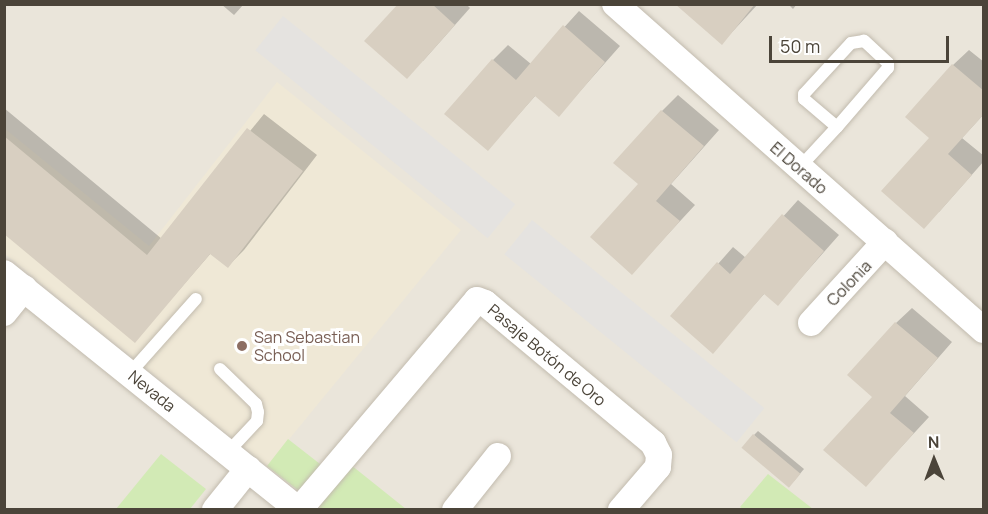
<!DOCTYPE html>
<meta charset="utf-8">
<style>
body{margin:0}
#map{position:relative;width:988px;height:514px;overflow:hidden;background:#f6f3ec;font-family:Manrope,sans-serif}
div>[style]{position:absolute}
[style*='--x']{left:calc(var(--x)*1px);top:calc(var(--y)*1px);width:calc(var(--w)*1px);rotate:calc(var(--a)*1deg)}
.residential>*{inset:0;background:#eae5da;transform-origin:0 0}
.education>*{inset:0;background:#efe8d6}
.green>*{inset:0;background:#d2eab5}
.parking>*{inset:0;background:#e5e3e0;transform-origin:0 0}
.shadow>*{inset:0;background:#0003}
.building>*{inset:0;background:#d8cfc1;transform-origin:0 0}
.roads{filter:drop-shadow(0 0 2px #c2bbae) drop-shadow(0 0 2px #c2bbae)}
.lane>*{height:12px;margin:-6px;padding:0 6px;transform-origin:6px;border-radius:6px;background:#fff}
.street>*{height:26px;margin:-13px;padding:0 13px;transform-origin:13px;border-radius:13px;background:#fff}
.dots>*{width:16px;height:16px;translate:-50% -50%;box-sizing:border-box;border:3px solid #fff;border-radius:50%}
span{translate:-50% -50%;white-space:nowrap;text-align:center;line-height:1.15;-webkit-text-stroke:6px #fff;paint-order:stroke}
.street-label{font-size:16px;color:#4b4439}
.education-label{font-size:16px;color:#785e54}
.left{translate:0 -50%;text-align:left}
.frame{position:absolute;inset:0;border:6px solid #4b4439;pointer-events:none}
.north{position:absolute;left:904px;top:430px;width:60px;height:60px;-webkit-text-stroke:4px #fff;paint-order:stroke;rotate:359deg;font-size:16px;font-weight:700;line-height:24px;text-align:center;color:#4b4439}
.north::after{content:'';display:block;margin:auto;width:21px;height:27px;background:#4b4439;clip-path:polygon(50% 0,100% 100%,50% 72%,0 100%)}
.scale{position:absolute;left:769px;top:36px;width:180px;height:27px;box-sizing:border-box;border:3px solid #4b4439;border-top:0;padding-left:8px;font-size:18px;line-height:21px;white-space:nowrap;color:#4b4439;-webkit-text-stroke:4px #fff;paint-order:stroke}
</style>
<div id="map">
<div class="residential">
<i style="left:4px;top:5px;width:979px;height:504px"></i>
</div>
<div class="education">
<i style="clip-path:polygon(277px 82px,461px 230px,267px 466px,5px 254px,4px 128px,149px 246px)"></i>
</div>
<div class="green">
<i style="clip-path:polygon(288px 439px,329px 471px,341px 457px,406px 509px,322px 509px,267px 466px)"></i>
<i style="clip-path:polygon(161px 454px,206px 489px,190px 509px,116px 509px)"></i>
<i style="clip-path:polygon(768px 474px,813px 509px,743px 509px,740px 507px)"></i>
</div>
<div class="parking">
<i style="left:283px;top:16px;width:299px;height:44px;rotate:39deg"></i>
<i style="left:532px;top:220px;width:299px;height:44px;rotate:39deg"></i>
</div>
<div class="shadow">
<i style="clip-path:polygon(221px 4px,244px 4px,234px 15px)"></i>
<i style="clip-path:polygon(399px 4px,466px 4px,470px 8px,423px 61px)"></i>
<i style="clip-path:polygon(683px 4px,758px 4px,722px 43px)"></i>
<i style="clip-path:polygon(788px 4px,797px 4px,793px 9px)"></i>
<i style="clip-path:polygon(579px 11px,620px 46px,559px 115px,536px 95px,488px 149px,493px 60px,508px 45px,531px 64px)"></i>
<i style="clip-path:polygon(969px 50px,984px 62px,984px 114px,962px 138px,984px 156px,984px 161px,939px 212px,931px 138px,953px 65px)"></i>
<i style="clip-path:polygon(678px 95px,719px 130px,671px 184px,695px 205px,632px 273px,640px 184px,662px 111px)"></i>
<i style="clip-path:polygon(4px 108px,162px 239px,264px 114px,317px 155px,244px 250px,228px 266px,211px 253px,135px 341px,4px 232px)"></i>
<i style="clip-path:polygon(798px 200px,839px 235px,778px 304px,765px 293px,713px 351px,672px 316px,733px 247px,746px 258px)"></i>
<i style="clip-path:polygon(912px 308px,952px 342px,905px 396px,929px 417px,866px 485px,874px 396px,896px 323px)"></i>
<i style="clip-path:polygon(758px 431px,804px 469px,794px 481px,754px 435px)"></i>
</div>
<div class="building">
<i style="clip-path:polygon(398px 4px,432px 4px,455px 25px,407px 79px,364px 41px)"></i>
<i style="clip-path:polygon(675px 4px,755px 4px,722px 45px)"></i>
<i style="clip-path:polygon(563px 25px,605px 62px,559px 117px,535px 96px,488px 151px,444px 114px,492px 59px,516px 80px)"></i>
<i style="clip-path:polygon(952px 64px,984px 91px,984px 114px,948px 154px,972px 175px,924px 229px,881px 191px,929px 138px,905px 117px)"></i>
<i style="clip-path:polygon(661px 110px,704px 146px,656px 201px,680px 221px,632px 275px,590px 237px,638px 184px,613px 163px)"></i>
<i style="clip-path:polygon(247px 128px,303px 171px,228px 268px,210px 254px,135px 343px,4px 234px,4px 136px,147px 255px)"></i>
<i style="clip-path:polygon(782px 214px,824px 251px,778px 306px,764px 294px,713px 354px,670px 316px,717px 262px,730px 274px)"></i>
<i style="clip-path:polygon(895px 322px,938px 358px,890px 413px,914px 433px,866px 487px,823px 450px,872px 397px,847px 375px)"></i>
<i style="left:753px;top:434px;width:62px;height:18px;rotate:40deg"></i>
</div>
<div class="roads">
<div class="lane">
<i style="--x:799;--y:168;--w:56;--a:-47.2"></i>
<i style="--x:837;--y:127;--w:78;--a:-49.2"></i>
<i style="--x:888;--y:68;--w:5;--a:-90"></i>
<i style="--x:888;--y:63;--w:33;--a:-137"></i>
<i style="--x:864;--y:41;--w:13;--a:171"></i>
<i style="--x:851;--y:43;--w:69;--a:132.7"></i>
<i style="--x:804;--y:94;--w:5;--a:90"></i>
<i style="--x:804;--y:99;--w:43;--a:40.3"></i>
<i style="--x:220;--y:369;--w:50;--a:44.2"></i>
<i style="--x:256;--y:404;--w:8;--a:76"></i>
<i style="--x:258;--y:412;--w:9;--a:96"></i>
<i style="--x:257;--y:421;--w:42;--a:133.1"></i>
<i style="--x:130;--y:373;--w:99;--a:-48.3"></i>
</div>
<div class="street">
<i style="--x:615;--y:4;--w:492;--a:41.5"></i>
<i style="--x:4;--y:273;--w:378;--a:38.8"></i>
<i style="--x:4;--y:313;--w:32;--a:-51"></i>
<i style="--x:811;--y:323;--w:110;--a:-47.6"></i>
<i style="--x:215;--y:510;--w:53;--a:-51.2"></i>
<i style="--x:299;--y:510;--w:275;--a:-49.7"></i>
<i style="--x:477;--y:300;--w:9;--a:21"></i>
<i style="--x:485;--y:303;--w:219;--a:39.8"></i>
<i style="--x:653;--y:443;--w:13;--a:63"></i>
<i style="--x:659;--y:455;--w:12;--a:95"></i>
<i style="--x:658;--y:467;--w:57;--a:130.7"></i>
<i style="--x:455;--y:510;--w:69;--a:-51.5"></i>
</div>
</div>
<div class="dots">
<i style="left:242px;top:346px;background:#8d6e63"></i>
</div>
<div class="street-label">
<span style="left:799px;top:168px;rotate:41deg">El Dorado</span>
<span style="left:849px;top:283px;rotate:-46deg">Colonia</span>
<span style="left:547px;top:355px;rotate:40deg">Pasaje Botón de Oro</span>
<span style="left:152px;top:391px;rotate:39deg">Nevada</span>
</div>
<div class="education-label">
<span class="left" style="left:254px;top:346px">San Sebastian<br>School</span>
</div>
<div class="frame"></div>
<div class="north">N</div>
<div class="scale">50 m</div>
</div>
